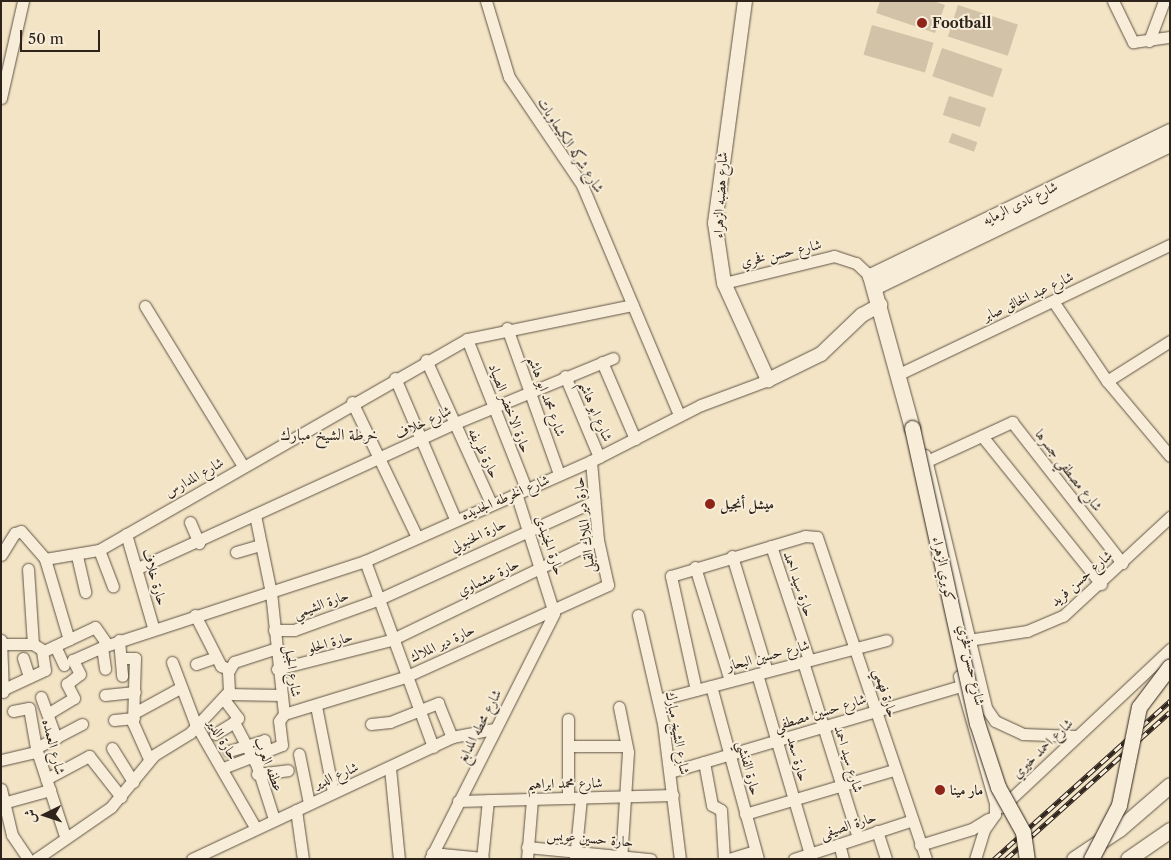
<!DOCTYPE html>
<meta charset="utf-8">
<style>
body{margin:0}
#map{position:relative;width:1171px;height:860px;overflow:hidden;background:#f3e4c5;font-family:"Libre Caslon Text",Amiri,serif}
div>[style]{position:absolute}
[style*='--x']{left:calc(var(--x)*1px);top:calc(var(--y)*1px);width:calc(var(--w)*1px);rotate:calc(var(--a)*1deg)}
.green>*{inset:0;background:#d2c3a8;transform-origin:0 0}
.roads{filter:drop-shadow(0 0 1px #5f5446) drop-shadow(0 0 1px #5f5446)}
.minor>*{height:11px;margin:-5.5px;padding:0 5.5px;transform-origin:5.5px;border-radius:5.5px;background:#f7edd9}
.tertiary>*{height:14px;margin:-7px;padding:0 7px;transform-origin:7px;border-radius:7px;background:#f7edd9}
.secondary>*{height:15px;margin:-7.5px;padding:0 7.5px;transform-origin:7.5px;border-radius:7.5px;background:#f7edd9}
.rail>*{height:5px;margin-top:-2.5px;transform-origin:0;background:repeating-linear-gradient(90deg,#f7edd9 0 9px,#2e241c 0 18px);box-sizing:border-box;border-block:1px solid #2e241c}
.bridges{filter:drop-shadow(0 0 1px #2e241c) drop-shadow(0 0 1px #2e241c)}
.secondary-bridge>*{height:15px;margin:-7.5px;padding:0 7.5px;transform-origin:7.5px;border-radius:7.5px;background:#f7edd9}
.dots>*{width:14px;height:14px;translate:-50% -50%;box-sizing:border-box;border:2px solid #f7edd9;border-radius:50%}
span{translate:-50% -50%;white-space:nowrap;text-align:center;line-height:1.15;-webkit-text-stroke:4px #f7edd9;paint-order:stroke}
.poi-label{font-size:14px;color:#2e241c;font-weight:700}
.left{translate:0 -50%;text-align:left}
.street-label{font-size:14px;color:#2e241c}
.quarter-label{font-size:16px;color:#2e241c}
.frame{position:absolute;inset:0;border:2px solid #2e241c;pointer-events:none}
.north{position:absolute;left:20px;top:790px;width:50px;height:50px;-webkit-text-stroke:4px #f7edd9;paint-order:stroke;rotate:266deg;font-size:14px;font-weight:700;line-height:20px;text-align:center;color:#2e241c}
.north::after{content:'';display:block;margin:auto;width:18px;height:22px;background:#2e241c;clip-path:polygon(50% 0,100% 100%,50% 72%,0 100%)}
.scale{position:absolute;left:20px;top:30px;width:80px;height:22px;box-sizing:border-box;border:2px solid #2e241c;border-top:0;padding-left:6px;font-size:15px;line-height:18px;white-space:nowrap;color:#2e241c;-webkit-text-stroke:4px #f7edd9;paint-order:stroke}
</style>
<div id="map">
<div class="green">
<i style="clip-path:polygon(880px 1px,933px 1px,945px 5px,935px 33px,876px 13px)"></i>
<i style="left:958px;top:5px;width:63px;height:33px;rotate:18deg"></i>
<i style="left:872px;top:25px;width:64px;height:31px;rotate:16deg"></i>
<i style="left:942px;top:48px;width:64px;height:30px;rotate:19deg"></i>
<i style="left:949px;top:96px;width:39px;height:20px;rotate:18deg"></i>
<i style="left:952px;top:133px;width:27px;height:10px;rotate:20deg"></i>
</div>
<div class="roads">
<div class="minor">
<i style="--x:486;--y:1;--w:79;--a:73.2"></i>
<i style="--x:509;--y:77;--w:130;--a:55.9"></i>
<i style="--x:582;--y:185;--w:250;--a:67.1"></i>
<i style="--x:1113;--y:1;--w:46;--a:64"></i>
<i style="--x:1133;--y:42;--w:37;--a:-8"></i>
<i style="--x:1149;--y:41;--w:43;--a:-69.4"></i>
<i style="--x:1;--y:98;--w:99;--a:-77.2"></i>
<i style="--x:724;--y:283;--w:113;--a:-13.8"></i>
<i style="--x:834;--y:256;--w:23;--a:18"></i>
<i style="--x:856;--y:263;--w:19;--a:43"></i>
<i style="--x:1053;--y:301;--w:97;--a:56"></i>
<i style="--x:1107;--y:381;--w:98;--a:50"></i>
<i style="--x:145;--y:306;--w:188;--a:58.5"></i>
<i style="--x:507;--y:328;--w:155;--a:70.4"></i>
<i style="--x:467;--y:339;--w:161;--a:68.5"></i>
<i style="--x:426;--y:360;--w:157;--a:65.6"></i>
<i style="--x:602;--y:362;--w:84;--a:66.8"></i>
<i style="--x:565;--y:376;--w:88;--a:67.2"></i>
<i style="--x:395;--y:378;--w:153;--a:66.9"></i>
<i style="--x:1107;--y:381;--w:75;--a:-32.4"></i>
<i style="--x:899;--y:382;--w:8;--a:-90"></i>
<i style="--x:899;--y:374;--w:300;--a:-25.5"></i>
<i style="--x:352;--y:402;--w:148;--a:64.3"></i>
<i style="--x:982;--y:436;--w:190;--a:51.2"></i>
<i style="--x:925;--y:455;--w:260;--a:76.4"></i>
<i style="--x:986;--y:708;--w:16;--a:55"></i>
<i style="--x:995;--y:721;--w:31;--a:25"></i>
<i style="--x:1023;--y:734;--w:52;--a:2.2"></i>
<i style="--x:927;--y:461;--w:94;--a:-24.6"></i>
<i style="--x:1012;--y:422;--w:179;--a:52"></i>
<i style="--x:190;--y:522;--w:23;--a:67"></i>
<i style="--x:126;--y:534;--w:97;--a:73.8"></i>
<i style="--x:771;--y:546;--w:120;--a:71.6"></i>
<i style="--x:99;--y:550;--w:39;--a:69"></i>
<i style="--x:236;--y:552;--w:26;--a:-16"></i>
<i style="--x:1;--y:555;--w:26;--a:-58"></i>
<i style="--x:15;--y:533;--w:6;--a:-18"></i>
<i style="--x:21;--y:531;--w:37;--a:49"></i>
<i style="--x:45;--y:559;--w:84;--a:73.5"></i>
<i style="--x:77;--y:556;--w:37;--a:77"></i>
<i style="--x:732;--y:556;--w:120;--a:73.1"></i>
<i style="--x:45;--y:559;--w:55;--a:-9.5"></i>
<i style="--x:99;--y:550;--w:424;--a:-29.8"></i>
<i style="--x:467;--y:339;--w:169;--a:-11.6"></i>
<i style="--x:365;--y:561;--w:198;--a:69.9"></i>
<i style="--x:695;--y:567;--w:119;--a:72.9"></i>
<i style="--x:138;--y:568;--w:346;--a:-24.6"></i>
<i style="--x:453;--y:424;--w:173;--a:-22.4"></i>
<i style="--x:28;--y:569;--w:75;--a:86.2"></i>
<i style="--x:195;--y:615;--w:57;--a:63"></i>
<i style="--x:221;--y:666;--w:9;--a:21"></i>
<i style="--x:638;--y:615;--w:111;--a:77"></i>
<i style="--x:663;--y:723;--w:137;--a:82.9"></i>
<i style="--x:274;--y:630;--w:20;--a:0"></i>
<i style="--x:294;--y:630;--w:88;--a:-19.9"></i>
<i style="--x:377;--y:600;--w:239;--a:-24.5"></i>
<i style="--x:1;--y:640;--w:52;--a:87.8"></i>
<i style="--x:119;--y:640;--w:36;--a:85"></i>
<i style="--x:968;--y:640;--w:60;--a:-8.7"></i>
<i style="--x:1027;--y:631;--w:39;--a:-23"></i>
<i style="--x:1063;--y:616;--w:146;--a:-42.8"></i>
<i style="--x:1;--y:644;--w:32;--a:0"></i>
<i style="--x:33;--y:644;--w:13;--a:32"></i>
<i style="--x:44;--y:651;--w:56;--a:-25.2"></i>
<i style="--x:95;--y:627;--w:21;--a:55"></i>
<i style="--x:55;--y:646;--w:21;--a:65"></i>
<i style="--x:102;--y:647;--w:22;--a:82"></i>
<i style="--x:23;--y:658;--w:20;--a:72"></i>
<i style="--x:121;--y:658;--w:14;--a:0"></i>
<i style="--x:135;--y:658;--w:65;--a:91.8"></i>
<i style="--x:133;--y:723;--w:39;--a:66"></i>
<i style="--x:172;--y:662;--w:65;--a:69.3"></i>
<i style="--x:195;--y:723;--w:120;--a:60"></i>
<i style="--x:803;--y:662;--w:184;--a:72.6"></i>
<i style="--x:196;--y:664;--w:21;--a:-19"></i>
<i style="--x:277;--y:669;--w:118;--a:-14.3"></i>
<i style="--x:391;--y:640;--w:230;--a:-25.8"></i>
<i style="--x:757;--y:674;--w:188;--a:73.6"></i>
<i style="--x:959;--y:676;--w:132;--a:74.2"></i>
<i style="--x:995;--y:803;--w:11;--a:90"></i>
<i style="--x:995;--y:814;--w:19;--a:125"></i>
<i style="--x:984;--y:830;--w:30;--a:107"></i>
<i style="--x:711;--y:686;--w:179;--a:74.8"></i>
<i style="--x:4;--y:689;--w:45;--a:-24.9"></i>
<i style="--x:45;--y:670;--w:19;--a:-99"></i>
<i style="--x:696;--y:690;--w:117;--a:-102.4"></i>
<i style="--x:671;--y:576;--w:140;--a:-16.6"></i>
<i style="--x:805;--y:536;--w:12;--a:5"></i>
<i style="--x:817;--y:537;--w:340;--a:71.3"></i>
<i style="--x:227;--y:694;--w:54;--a:1.1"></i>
<i style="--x:105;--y:695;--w:30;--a:-6"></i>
<i style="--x:41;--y:697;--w:44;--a:69.9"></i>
<i style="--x:223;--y:698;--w:25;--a:53"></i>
<i style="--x:238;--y:718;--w:6;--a:135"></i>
<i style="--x:234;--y:722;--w:50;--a:62.4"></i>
<i style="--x:257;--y:766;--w:56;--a:72.2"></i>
<i style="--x:658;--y:700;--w:236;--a:-14.7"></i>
<i style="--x:316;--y:706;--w:88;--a:78.8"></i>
<i style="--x:619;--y:707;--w:46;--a:78.7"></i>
<i style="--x:628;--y:752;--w:107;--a:93.7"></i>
<i style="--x:13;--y:711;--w:16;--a:-11"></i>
<i style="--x:29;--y:708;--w:41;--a:80.1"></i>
<i style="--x:36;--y:748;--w:93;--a:71.8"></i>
<i style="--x:49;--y:713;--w:29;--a:-31"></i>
<i style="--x:74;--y:698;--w:16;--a:-117"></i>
<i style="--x:67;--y:684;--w:16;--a:-38"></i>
<i style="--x:80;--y:674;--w:16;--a:-117"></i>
<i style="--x:73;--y:660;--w:32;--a:-24"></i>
<i style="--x:102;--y:647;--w:277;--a:-18.1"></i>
<i style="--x:365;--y:561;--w:247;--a:-23.9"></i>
<i style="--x:591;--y:461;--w:123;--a:-27"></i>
<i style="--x:701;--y:405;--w:72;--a:-20.5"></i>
<i style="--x:134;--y:713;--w:52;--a:-28.5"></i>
<i style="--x:284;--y:714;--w:127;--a:-17"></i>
<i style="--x:405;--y:677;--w:223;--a:-24.4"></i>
<i style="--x:608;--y:585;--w:46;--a:-102.5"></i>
<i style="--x:598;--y:540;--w:79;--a:-95.1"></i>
<i style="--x:568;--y:719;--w:79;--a:90"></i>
<i style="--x:114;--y:720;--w:20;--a:-6"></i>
<i style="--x:371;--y:724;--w:19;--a:-6"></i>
<i style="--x:390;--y:722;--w:52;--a:-21.6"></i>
<i style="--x:438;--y:703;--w:37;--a:68"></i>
<i style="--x:215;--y:734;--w:22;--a:-32"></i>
<i style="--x:568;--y:746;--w:58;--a:0"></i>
<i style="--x:36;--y:748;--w:52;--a:-27.6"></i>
<i style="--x:112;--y:748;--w:40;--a:58"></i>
<i style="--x:229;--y:751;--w:37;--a:-17"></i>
<i style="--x:264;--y:740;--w:8;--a:76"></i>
<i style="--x:299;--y:754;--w:50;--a:78.5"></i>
<i style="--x:1;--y:760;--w:37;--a:-13"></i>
<i style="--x:704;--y:762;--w:44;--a:79.5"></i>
<i style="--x:712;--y:805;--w:10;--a:29"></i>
<i style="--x:721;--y:810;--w:49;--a:86.5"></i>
<i style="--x:223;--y:768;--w:63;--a:-21.3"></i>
<i style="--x:282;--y:745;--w:24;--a:-97"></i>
<i style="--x:279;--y:721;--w:9;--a:-54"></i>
<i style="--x:284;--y:714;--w:122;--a:-96.1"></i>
<i style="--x:271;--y:593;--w:80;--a:-101.6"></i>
<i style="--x:390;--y:768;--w:91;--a:84.4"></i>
<i style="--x:670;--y:772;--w:311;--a:-16.5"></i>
<i style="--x:257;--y:774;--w:31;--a:-7"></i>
<i style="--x:46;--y:779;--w:49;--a:-28.1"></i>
<i style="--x:89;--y:756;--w:52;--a:52"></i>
<i style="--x:1;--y:789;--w:47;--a:76.6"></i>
<i style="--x:12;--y:835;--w:29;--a:56"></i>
<i style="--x:458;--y:801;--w:215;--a:-1.6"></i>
<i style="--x:3;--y:803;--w:49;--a:-15.5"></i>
<i style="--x:1002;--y:807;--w:231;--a:-43.2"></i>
<i style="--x:296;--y:810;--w:49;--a:81.9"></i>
<i style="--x:745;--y:814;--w:155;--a:-16.5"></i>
<i style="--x:877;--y:831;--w:29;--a:72"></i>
<i style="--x:839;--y:844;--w:16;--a:75"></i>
<i style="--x:920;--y:845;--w:54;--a:-17.1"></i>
<i style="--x:972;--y:829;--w:19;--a:-32"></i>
<i style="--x:527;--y:847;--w:124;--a:5.6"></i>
<i style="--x:432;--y:853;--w:51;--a:5.6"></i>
<i style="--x:575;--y:858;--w:60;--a:-84.3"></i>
<i style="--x:36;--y:859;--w:91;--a:-34.7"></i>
<i style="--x:111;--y:807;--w:67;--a:-50.4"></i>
<i style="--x:154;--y:755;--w:42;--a:-31.4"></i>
<i style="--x:190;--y:733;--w:57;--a:-47.1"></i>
<i style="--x:229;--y:691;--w:19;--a:-93"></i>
<i style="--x:228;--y:672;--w:12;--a:-59"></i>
<i style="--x:234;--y:662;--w:42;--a:-18"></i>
<i style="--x:192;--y:859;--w:287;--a:-25.1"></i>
<i style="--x:452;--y:737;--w:43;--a:-10.8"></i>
<i style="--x:430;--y:859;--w:275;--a:-63.2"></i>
<i style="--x:554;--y:613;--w:126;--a:-107.6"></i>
<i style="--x:482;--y:859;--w:59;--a:-84.2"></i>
<i style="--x:527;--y:859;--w:60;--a:-85.2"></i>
<i style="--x:729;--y:859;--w:27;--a:-17"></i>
<i style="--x:794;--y:859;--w:122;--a:-18.1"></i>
</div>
<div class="tertiary">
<i style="--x:745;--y:1;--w:224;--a:97.7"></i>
<i style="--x:715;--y:223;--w:61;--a:81.5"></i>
<i style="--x:724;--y:283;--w:107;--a:65.6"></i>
<i style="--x:768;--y:380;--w:59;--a:-26.1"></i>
<i style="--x:821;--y:354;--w:57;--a:-43.6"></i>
<i style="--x:862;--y:315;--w:21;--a:-29"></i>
</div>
<div class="secondary">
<i style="--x:874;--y:287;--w:329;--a:-25.8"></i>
<i style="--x:912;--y:428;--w:158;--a:-105.4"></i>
<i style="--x:870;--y:276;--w:333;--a:-25.8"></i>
<i style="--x:1074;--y:859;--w:54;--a:-33.7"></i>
<i style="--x:1119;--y:829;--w:67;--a:-40.8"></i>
<i style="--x:1128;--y:859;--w:51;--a:-34.6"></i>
</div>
</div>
<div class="rail">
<i style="--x:994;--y:859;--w:237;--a:-41.9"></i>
<i style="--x:1006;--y:859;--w:220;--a:-41.9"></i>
</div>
<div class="bridges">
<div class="secondary-bridge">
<i style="--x:912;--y:428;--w:302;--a:77.6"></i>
<i style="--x:977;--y:723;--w:67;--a:71.8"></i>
<i style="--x:998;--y:787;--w:51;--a:60.9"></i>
<i style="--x:1023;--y:832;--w:27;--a:82"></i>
<i style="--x:1091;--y:859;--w:61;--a:-62.6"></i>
<i style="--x:1119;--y:805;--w:100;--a:-78.5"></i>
<i style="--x:1139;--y:707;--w:51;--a:-52.9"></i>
</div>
</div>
<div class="dots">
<i style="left:922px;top:23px;background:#8f2418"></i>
<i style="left:710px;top:504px;background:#8f2418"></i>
<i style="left:940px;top:790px;background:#8f2418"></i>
</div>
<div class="poi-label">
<span class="left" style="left:932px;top:23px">Football</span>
<span class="left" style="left:720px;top:504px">ميشل أنجيل</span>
<span class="left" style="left:950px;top:790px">مار مينا</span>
</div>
<div class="street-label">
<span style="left:571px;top:145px;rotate:57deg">شارع شركه الكيماويات</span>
<span style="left:720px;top:195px;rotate:-87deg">شارع هضبه الزهراء</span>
<span style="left:1020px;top:203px;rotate:-26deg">شارع نادى الرمايه</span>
<span style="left:781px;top:253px;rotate:-13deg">شارع حسن فخري</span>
<span style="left:1028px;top:296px;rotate:-25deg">شارع عبد الخالق صابر</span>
<span style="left:547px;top:396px;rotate:70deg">شارع محمد ابو هاشم</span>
<span style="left:510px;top:408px;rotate:69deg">حارة الاخضر الصياد</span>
<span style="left:596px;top:411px;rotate:67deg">شارع ابو هاشم</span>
<span style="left:423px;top:422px;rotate:-25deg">شارع خلاف</span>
<span style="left:484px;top:453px;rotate:64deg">حارة ظريفه</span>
<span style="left:1069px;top:470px;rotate:52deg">شارع مصطفي جسرها</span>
<span style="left:194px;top:477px;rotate:-30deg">شارع المدارس</span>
<span style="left:505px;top:497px;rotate:-23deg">شارع الخرطه الجديده</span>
<span style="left:584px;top:525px;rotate:-97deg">حارة دير الملاك القبلى</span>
<span style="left:478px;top:535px;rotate:-25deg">حارة الحنبولي</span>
<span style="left:550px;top:545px;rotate:71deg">حارة الجنيدى</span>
<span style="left:944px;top:569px;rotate:78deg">كوبري الزهراء</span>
<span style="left:155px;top:577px;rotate:74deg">حارة خلاف</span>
<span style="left:488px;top:577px;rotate:-26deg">حارة عشماوي</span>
<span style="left:1081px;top:578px;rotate:-41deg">شارع حسن فريد</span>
<span style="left:799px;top:584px;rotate:71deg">حارة سيد احمد</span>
<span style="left:321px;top:604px;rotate:-20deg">حارة الشيمي</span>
<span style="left:330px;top:642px;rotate:-16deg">حارة الحلو</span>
<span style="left:442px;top:643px;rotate:-25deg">حارة دير الملاك</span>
<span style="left:768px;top:655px;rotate:-15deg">شارع حسين البحار</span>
<span style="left:972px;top:665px;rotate:78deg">شارع حسن فخري</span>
<span style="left:293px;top:671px;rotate:82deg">شارع الجبل</span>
<span style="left:886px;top:693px;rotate:73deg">حارة فهمي</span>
<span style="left:820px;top:712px;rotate:-17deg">شارع حسين مصطفي</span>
<span style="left:479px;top:726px;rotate:-63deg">شارع محطه المدابغ</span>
<span style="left:678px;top:733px;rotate:80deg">شارع الشيخ مبارك</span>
<span style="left:223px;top:739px;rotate:59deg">حارة الدير</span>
<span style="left:54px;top:747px;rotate:76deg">شارع العمده</span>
<span style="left:1042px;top:748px;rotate:-44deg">شارع احمد خيري</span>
<span style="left:798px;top:759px;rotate:74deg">حارة سعد</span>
<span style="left:849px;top:759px;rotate:73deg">شارع سيد احمد</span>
<span style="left:269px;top:764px;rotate:68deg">عطفه العرب</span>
<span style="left:749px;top:768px;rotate:75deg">حارة الفنشي</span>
<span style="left:336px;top:775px;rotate:-23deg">شارع الدير</span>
<span style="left:565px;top:783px;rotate:-1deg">شارع محمد ابراهيم</span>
<span style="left:848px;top:825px;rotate:-18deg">حارة الصيفى</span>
<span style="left:590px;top:838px;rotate:5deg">حارة حسين عويس</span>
</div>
<div class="quarter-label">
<span style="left:329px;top:434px">خرطة الشيخ مبارك</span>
</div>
<div class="frame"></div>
<div class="north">ش</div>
<div class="scale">50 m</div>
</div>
